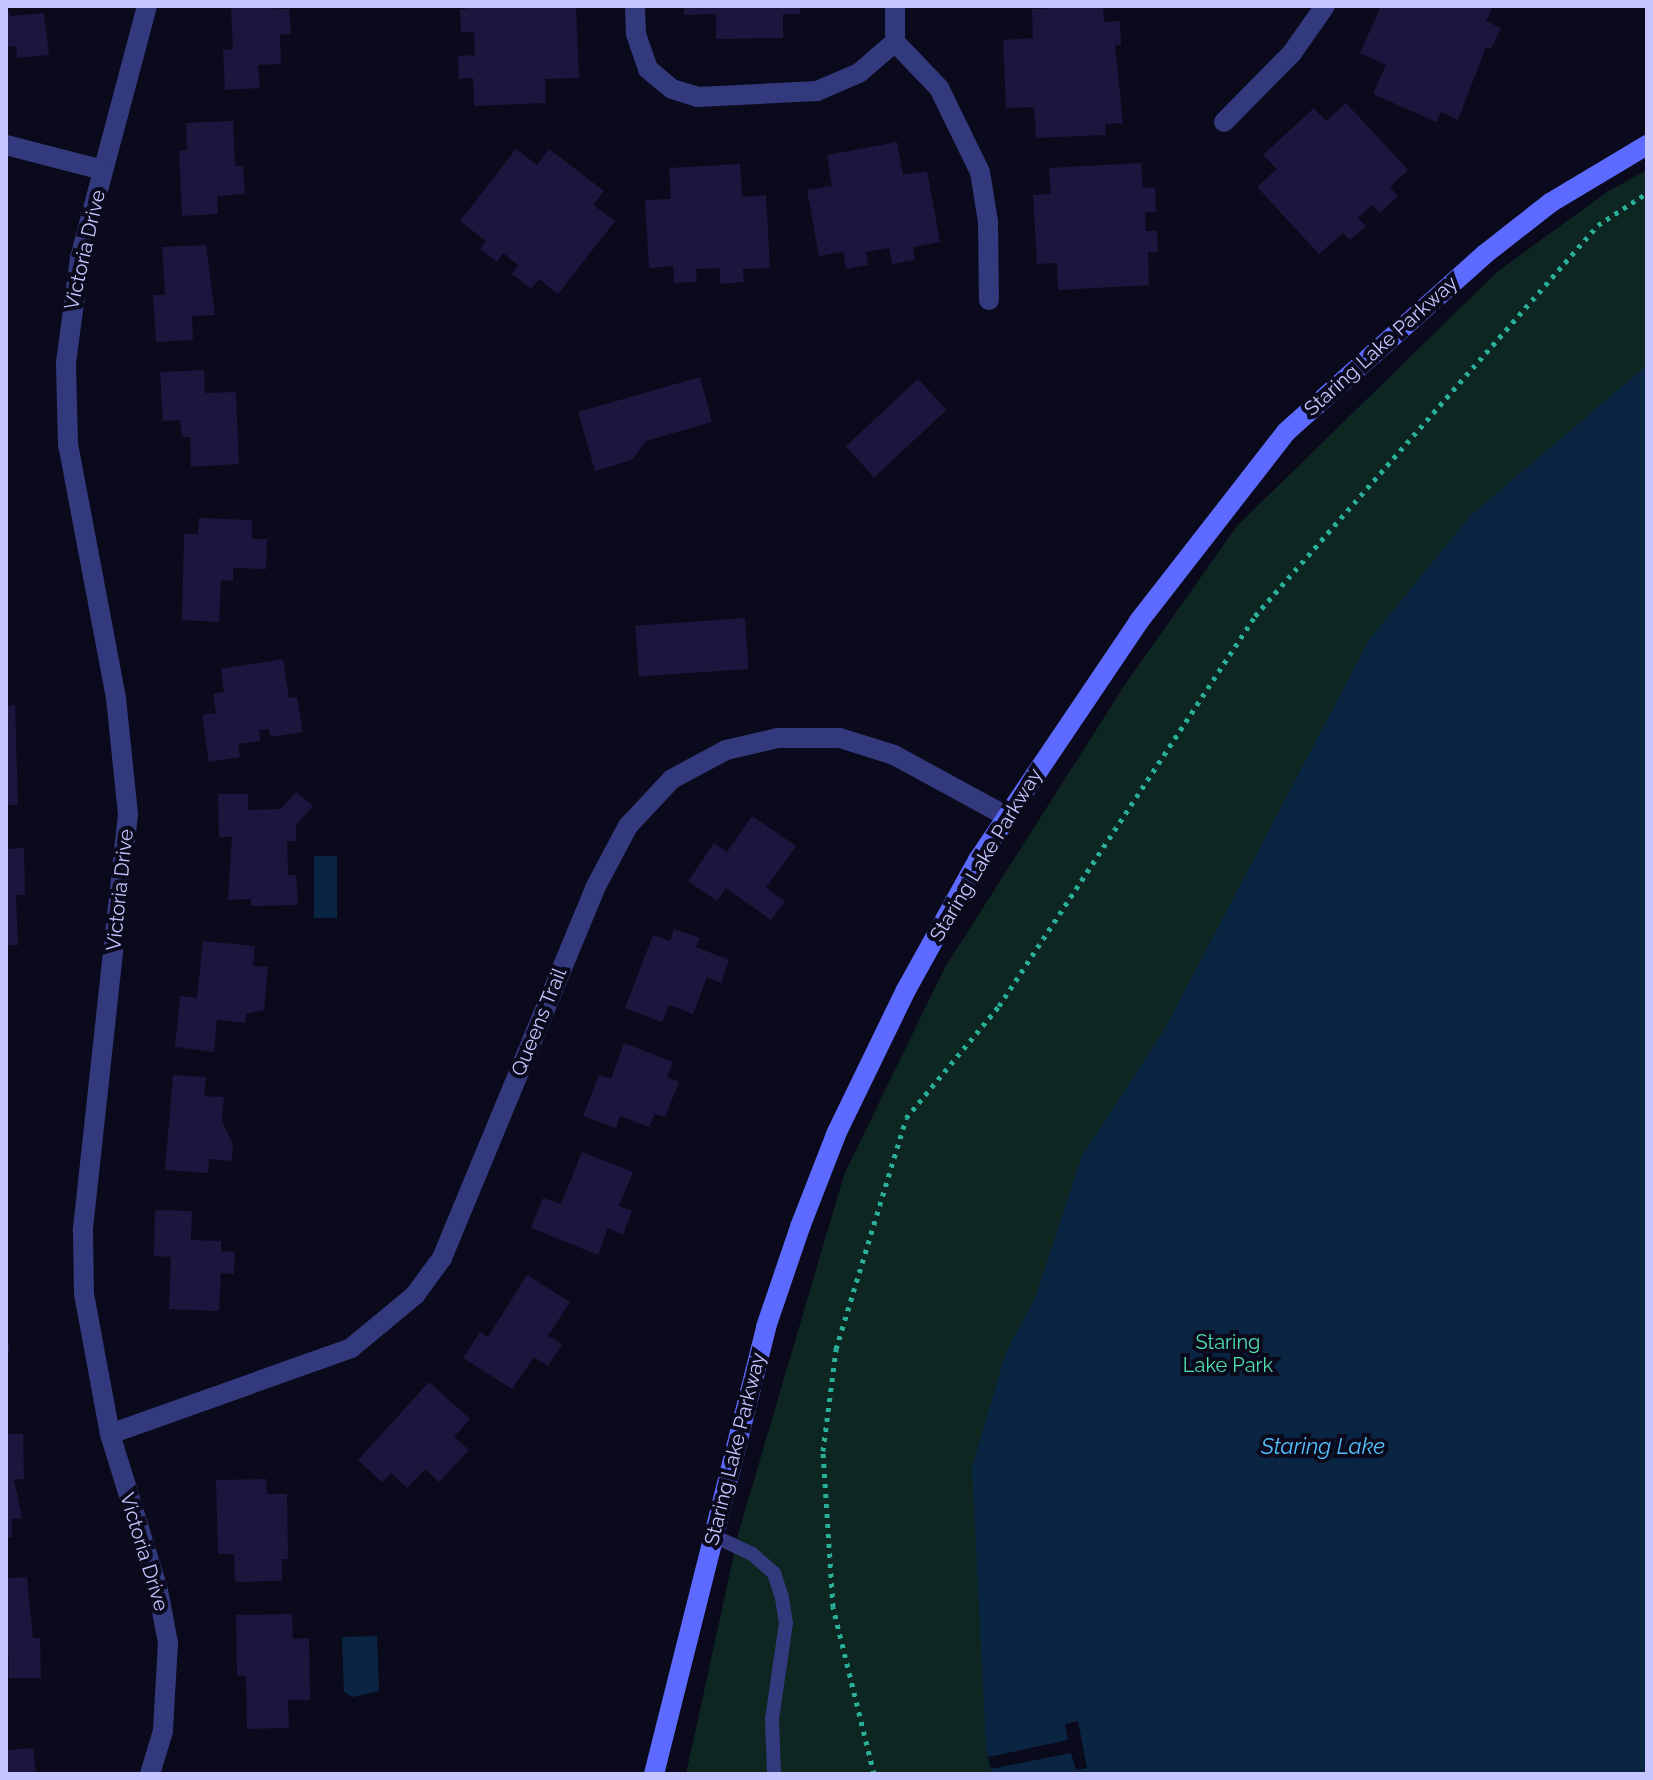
<!DOCTYPE html>
<style>
body{margin:0}
#map{position:relative;width:1653px;height:1780px;overflow:hidden;background:#0b0a1c;font-family:Raleway,sans-serif}
div>[style]{position:absolute}
[style*='--x']{left:calc(var(--x)*1px);top:calc(var(--y)*1px);width:calc(var(--w)*1px);rotate:calc(var(--a)*1deg)}
.green>*{inset:0;background:#0d2622}
.water>*{inset:0;background:#0a2541;transform-origin:0 0}
.pier>*{inset:0;background:#0b0a1c}
.building>*{inset:0;background:#1a163d;transform-origin:0 0}
.path>*{height:5px;margin-top:-2.5px;transform-origin:0;background:repeating-linear-gradient(90deg,#28b099 0 4px,transparent 0 10px)}
.lane>*{height:14px;margin:-7px;padding:0 7px;transform-origin:7px;border-radius:7px;background:#33397d}
.street>*{height:20px;margin:-10px;padding:0 10px;transform-origin:10px;border-radius:10px;background:#33397d}
.secondary>*{height:20px;margin:-10px;padding:0 10px;transform-origin:10px;border-radius:10px;background:#5c6aff}
span{translate:-50% -50%;white-space:nowrap;text-align:center;line-height:1.15;-webkit-text-stroke:8px #0b0a1c;paint-order:stroke}
.street-label{font-size:20px;color:#c6c5ff}
.park-label{font-size:20px;color:#4ee2ad}
.water-label{font-size:22px;color:#53c2ff;font-style:italic}
.frame{position:absolute;inset:0;border:8px solid #c6c5ff;pointer-events:none}
</style>
<div id="map">
<div class="green">
<i style="clip-path:polygon(1647px 170px,1647px 1774px,686px 1774px,739px 1531px,844px 1175px,944px 969px,1126px 683px,1237px 526px,1497px 272px,1607px 192px)"></i>
</div>
<div class="water">
<i style="clip-path:polygon(1647px 365px,1647px 1774px,992px 1774px,986px 1747px,972px 1467px,1006px 1352px,1035px 1298px,1082px 1156px,1164px 1030px,1369px 640px,1470px 516px)"></i>
<i style="left:314px;top:856px;width:23px;height:62px"></i>
<i style="clip-path:polygon(377px 1636px,379px 1691px,353px 1697px,344px 1692px,342px 1637px)"></i>
</div>
<div class="pier">
<i style="clip-path:polygon(1078px 1721px,1087px 1768px,1076px 1770px,1071px 1753px,991px 1769px,988px 1757px,1068px 1740px,1065px 1724px)"></i>
</div>
<div class="building">
<i style="clip-path:polygon(6px 6px,11px 16px,44px 13px,49px 55px,17px 58px,16px 46px,6px 47px)"></i>
<i style="clip-path:polygon(231px 6px,289px 9px,291px 34px,280px 35px,281px 64px,258px 65px,260px 88px,225px 90px,223px 50px,233px 49px)"></i>
<i style="clip-path:polygon(477px 6px,576px 6px,579px 78px,545px 79px,546px 103px,474px 106px,473px 78px,459px 79px,458px 56px,475px 55px,474px 32px,461px 32px,460px 10px)"></i>
<i style="clip-path:polygon(684px 6px,800px 6px,800px 14px,783px 14px,783px 38px,716px 39px,716px 14px,684px 15px)"></i>
<i style="clip-path:polygon(1103px 6px,1104px 22px,1120px 21px,1121px 45px,1115px 45px,1123px 123px,1105px 124px,1106px 135px,1036px 138px,1034px 107px,1006px 108px,1003px 40px,1033px 38px,1032px 9px)"></i>
<i style="clip-path:polygon(1381px 6px,1493px 6px,1486px 21px,1501px 28px,1491px 49px,1486px 47px,1458px 120px,1441px 112px,1436px 122px,1373px 94px,1386px 65px,1360px 53px)"></i>
<i style="clip-path:polygon(1346px 103px,1408px 170px,1390px 187px,1398px 196px,1380px 213px,1372px 205px,1358px 218px,1366px 226px,1350px 240px,1343px 233px,1319px 254px,1257px 187px,1277px 169px,1263px 155px,1314px 108px,1326px 121px)"></i>
<i style="clip-path:polygon(233px 121px,235px 166px,243px 166px,245px 194px,217px 196px,218px 214px,182px 216px,179px 151px,187px 150px,186px 123px)"></i>
<i style="clip-path:polygon(897px 142px,903px 175px,927px 171px,940px 242px,913px 247px,915px 260px,892px 264px,889px 248px,866px 252px,868px 265px,846px 269px,843px 252px,819px 256px,807px 190px,832px 186px,827px 155px)"></i>
<i style="clip-path:polygon(516px 149px,537px 165px,549px 149px,604px 191px,593px 205px,615px 221px,558px 294px,539px 279px,531px 289px,512px 274px,518px 265px,503px 253px,497px 262px,480px 249px,486px 241px,460px 221px)"></i>
<i style="clip-path:polygon(1141px 163px,1143px 188px,1155px 187px,1156px 212px,1145px 212px,1146px 231px,1157px 231px,1158px 252px,1148px 252px,1149px 285px,1058px 290px,1057px 263px,1037px 264px,1033px 195px,1051px 194px,1049px 168px)"></i>
<i style="clip-path:polygon(740px 164px,742px 197px,766px 195px,770px 268px,743px 269px,744px 282px,720px 284px,720px 268px,696px 269px,697px 282px,674px 283px,673px 266px,649px 268px,645px 200px,671px 199px,669px 168px)"></i>
<i style="clip-path:polygon(206px 245px,215px 315px,192px 316px,193px 340px,156px 342px,153px 295px,165px 295px,162px 247px)"></i>
<i style="clip-path:polygon(204px 370px,205px 393px,236px 392px,239px 464px,191px 467px,190px 437px,182px 437px,180px 420px,163px 421px,160px 372px)"></i>
<i style="clip-path:polygon(700px 377px,712px 422px,646px 441px,632px 460px,595px 471px,578px 412px)"></i>
<i style="left:918px;top:379px;width:42px;height:99px;rotate:47deg"></i>
<i style="clip-path:polygon(199px 518px,252px 520px,252px 539px,267px 539px,266px 569px,233px 568px,233px 581px,221px 580px,219px 622px,182px 620px,184px 534px,198px 534px)"></i>
<i style="left:745px;top:618px;width:51px;height:110px;rotate:86deg"></i>
<i style="clip-path:polygon(283px 659px,289px 698px,297px 697px,303px 732px,271px 737px,269px 729px,259px 730px,260px 741px,238px 744px,240px 757px,209px 762px,202px 715px,216px 713px,213px 694px,224px 692px,221px 669px)"></i>
<i style="clip-path:polygon(15px 705px,18px 805px,6px 805px,6px 706px)"></i>
<i style="clip-path:polygon(296px 792px,313px 806px,296px 825px,296px 841px,287px 841px,288px 875px,296px 875px,298px 905px,251px 906px,251px 899px,228px 900px,232px 837px,219px 837px,218px 794px,248px 794px,248px 810px,281px 809px)"></i>
<i style="clip-path:polygon(752px 816px,796px 846px,766px 888px,785px 901px,771px 920px,726px 888px,717px 901px,688px 881px,714px 843px,727px 852px)"></i>
<i style="clip-path:polygon(24px 848px,25px 895px,16px 895px,18px 945px,6px 945px,6px 849px)"></i>
<i style="clip-path:polygon(674px 929px,700px 938px,696px 947px,729px 960px,721px 983px,707px 977px,693px 1014px,669px 1005px,662px 1022px,625px 1008px,653px 935px,670px 941px)"></i>
<i style="clip-path:polygon(203px 941px,255px 946px,253px 966px,268px 967px,264px 1010px,246px 1014px,245px 1023px,217px 1020px,214px 1052px,175px 1047px,180px 996px,197px 998px)"></i>
<i style="clip-path:polygon(624px 1043px,673px 1062px,667px 1077px,679px 1082px,665px 1117px,655px 1114px,649px 1127px,620px 1116px,616px 1128px,583px 1116px,599px 1075px,611px 1079px)"></i>
<i style="clip-path:polygon(173px 1075px,206px 1077px,204px 1096px,224px 1097px,222px 1121px,233px 1145px,232px 1161px,209px 1159px,208px 1173px,165px 1170px)"></i>
<i style="clip-path:polygon(582px 1152px,633px 1172px,619px 1206px,632px 1211px,623px 1235px,608px 1228px,598px 1255px,531px 1228px,543px 1198px,561px 1204px)"></i>
<i style="clip-path:polygon(155px 1210px,192px 1211px,191px 1240px,221px 1241px,221px 1251px,235px 1252px,234px 1274px,221px 1273px,219px 1311px,169px 1309px,171px 1257px,154px 1256px)"></i>
<i style="clip-path:polygon(527px 1275px,570px 1302px,548px 1336px,562px 1344px,548px 1366px,534px 1357px,512px 1389px,463px 1358px,480px 1332px,488px 1337px)"></i>
<i style="clip-path:polygon(6px 1328px,10px 1351px,6px 1351px)"></i>
<i style="clip-path:polygon(429px 1382px,470px 1419px,454px 1437px,469px 1450px,439px 1482px,425px 1469px,407px 1488px,391px 1473px,382px 1482px,358px 1460px)"></i>
<i style="clip-path:polygon(6px 1434px,23px 1434px,24px 1479px,14px 1479px,22px 1518px,12px 1519px,12px 1537px,6px 1537px)"></i>
<i style="clip-path:polygon(266px 1479px,267px 1494px,287px 1494px,288px 1559px,282px 1559px,282px 1581px,235px 1582px,234px 1554px,218px 1554px,216px 1480px)"></i>
<i style="clip-path:polygon(27px 1577px,33px 1638px,40px 1638px,41px 1678px,9px 1678px,6px 1578px)"></i>
<i style="clip-path:polygon(292px 1614px,293px 1639px,309px 1638px,310px 1700px,288px 1700px,289px 1728px,247px 1729px,246px 1676px,237px 1676px,236px 1615px)"></i>
<i style="clip-path:polygon(33px 1748px,36px 1774px,6px 1774px,8px 1750px)"></i>
</div>
<div class="path">
<i style="--x:874;--y:1774;--w:172;--a:-103.8"></i>
<i style="--x:833;--y:1607;--w:156;--a:-93.7"></i>
<i style="--x:823;--y:1451;--w:103;--a:-82.7"></i>
<i style="--x:836;--y:1349;--w:241;--a:-73.1"></i>
<i style="--x:906;--y:1118;--w:146;--a:-50.3"></i>
<i style="--x:999;--y:1006;--w:467;--a:-56.7"></i>
<i style="--x:1255;--y:616;--w:520;--a:-48.74"></i>
<i style="--x:1598;--y:225;--w:59;--a:-33.1"></i>
</div>
<div class="lane">
<i style="--x:714;--y:1536;--w:42;--a:25.3"></i>
<i style="--x:752;--y:1554;--w:29;--a:41"></i>
<i style="--x:774;--y:1573;--w:26;--a:72"></i>
<i style="--x:782;--y:1598;--w:25;--a:81"></i>
<i style="--x:786;--y:1623;--w:97;--a:98.3"></i>
<i style="--x:772;--y:1719;--w:55;--a:87.9"></i>
</div>
<div class="street">
<i style="--x:147;--y:6;--w:261;--a:104.9"></i>
<i style="--x:80;--y:258;--w:106;--a:97.6"></i>
<i style="--x:66;--y:363;--w:81;--a:88.6"></i>
<i style="--x:68;--y:444;--w:258;--a:79.3"></i>
<i style="--x:116;--y:698;--w:117;--a:84.1"></i>
<i style="--x:128;--y:814;--w:419;--a:96.2"></i>
<i style="--x:83;--y:1231;--w:63;--a:89.1"></i>
<i style="--x:84;--y:1294;--w:142;--a:79.5"></i>
<i style="--x:110;--y:1434;--w:163;--a:72.9"></i>
<i style="--x:158;--y:1590;--w:54;--a:79.3"></i>
<i style="--x:168;--y:1643;--w:88;--a:93.3"></i>
<i style="--x:163;--y:1731;--w:45;--a:106.8"></i>
<i style="--x:635;--y:6;--w:28;--a:88"></i>
<i style="--x:636;--y:34;--w:37;--a:71"></i>
<i style="--x:648;--y:69;--w:31;--a:40"></i>
<i style="--x:672;--y:89;--w:27;--a:17"></i>
<i style="--x:698;--y:97;--w:119;--a:-2.9"></i>
<i style="--x:817;--y:91;--w:46;--a:-23.2"></i>
<i style="--x:859;--y:73;--w:48;--a:-40.7"></i>
<i style="--x:895;--y:42;--w:36;--a:-90"></i>
<i style="--x:895;--y:42;--w:64;--a:46.3"></i>
<i style="--x:939;--y:88;--w:93;--a:64"></i>
<i style="--x:980;--y:172;--w:51;--a:80.9"></i>
<i style="--x:988;--y:222;--w:78;--a:89.3"></i>
<i style="--x:1224;--y:122;--w:97;--a:-45.4"></i>
<i style="--x:1292;--y:53;--w:57;--a:-54.9"></i>
<i style="--x:6;--y:145;--w:100;--a:14.5"></i>
<i style="--x:110;--y:1434;--w:256;--a:-19.6"></i>
<i style="--x:351;--y:1348;--w:83;--a:-39.6"></i>
<i style="--x:415;--y:1295;--w:46;--a:-53.9"></i>
<i style="--x:442;--y:1258;--w:400;--a:-67.5"></i>
<i style="--x:595;--y:888;--w:70;--a:-62"></i>
<i style="--x:628;--y:826;--w:64;--a:-46.9"></i>
<i style="--x:672;--y:779;--w:61;--a:-28.2"></i>
<i style="--x:726;--y:750;--w:53;--a:-13"></i>
<i style="--x:778;--y:738;--w:62;--a:0"></i>
<i style="--x:840;--y:738;--w:57;--a:17.5"></i>
<i style="--x:894;--y:755;--w:128;--a:28.6"></i>
</div>
<div class="secondary">
<i style="--x:654;--y:1774;--w:461;--a:-75.9"></i>
<i style="--x:766;--y:1327;--w:106;--a:-71.2"></i>
<i style="--x:800;--y:1227;--w:102;--a:-68.7"></i>
<i style="--x:837;--y:1132;--w:158;--a:-64.1"></i>
<i style="--x:906;--y:990;--w:149;--a:-61"></i>
<i style="--x:978;--y:860;--w:288;--a:-56"></i>
<i style="--x:1139;--y:621;--w:239;--a:-52.1"></i>
<i style="--x:1286;--y:432;--w:267;--a:-41.8"></i>
<i style="--x:1485;--y:254;--w:83;--a:-38.1"></i>
<i style="--x:1550;--y:203;--w:113;--a:-30.9"></i>
</div>
<div class="street-label">
<span style="left:85px;top:250px;rotate:-77deg">Victoria Drive</span>
<span style="left:1381px;top:346px;rotate:-42deg">Staring Lake Parkway</span>
<span style="left:986px;top:855px;rotate:-59deg">Staring Lake Parkway</span>
<span style="left:120px;top:890px;rotate:-84deg">Victoria Drive</span>
<span style="left:539px;top:1022px;rotate:-68deg">Queens Trail</span>
<span style="left:735px;top:1449px;rotate:-76deg">Staring Lake Parkway</span>
<span style="left:144px;top:1552px;rotate:73deg">Victoria Drive</span>
</div>
<div class="park-label">
<span style="left:1228px;top:1354px">Staring<br>Lake Park</span>
</div>
<div class="water-label">
<span style="left:1323px;top:1447px">Staring Lake</span>
</div>
<div class="frame"></div>
</div>
